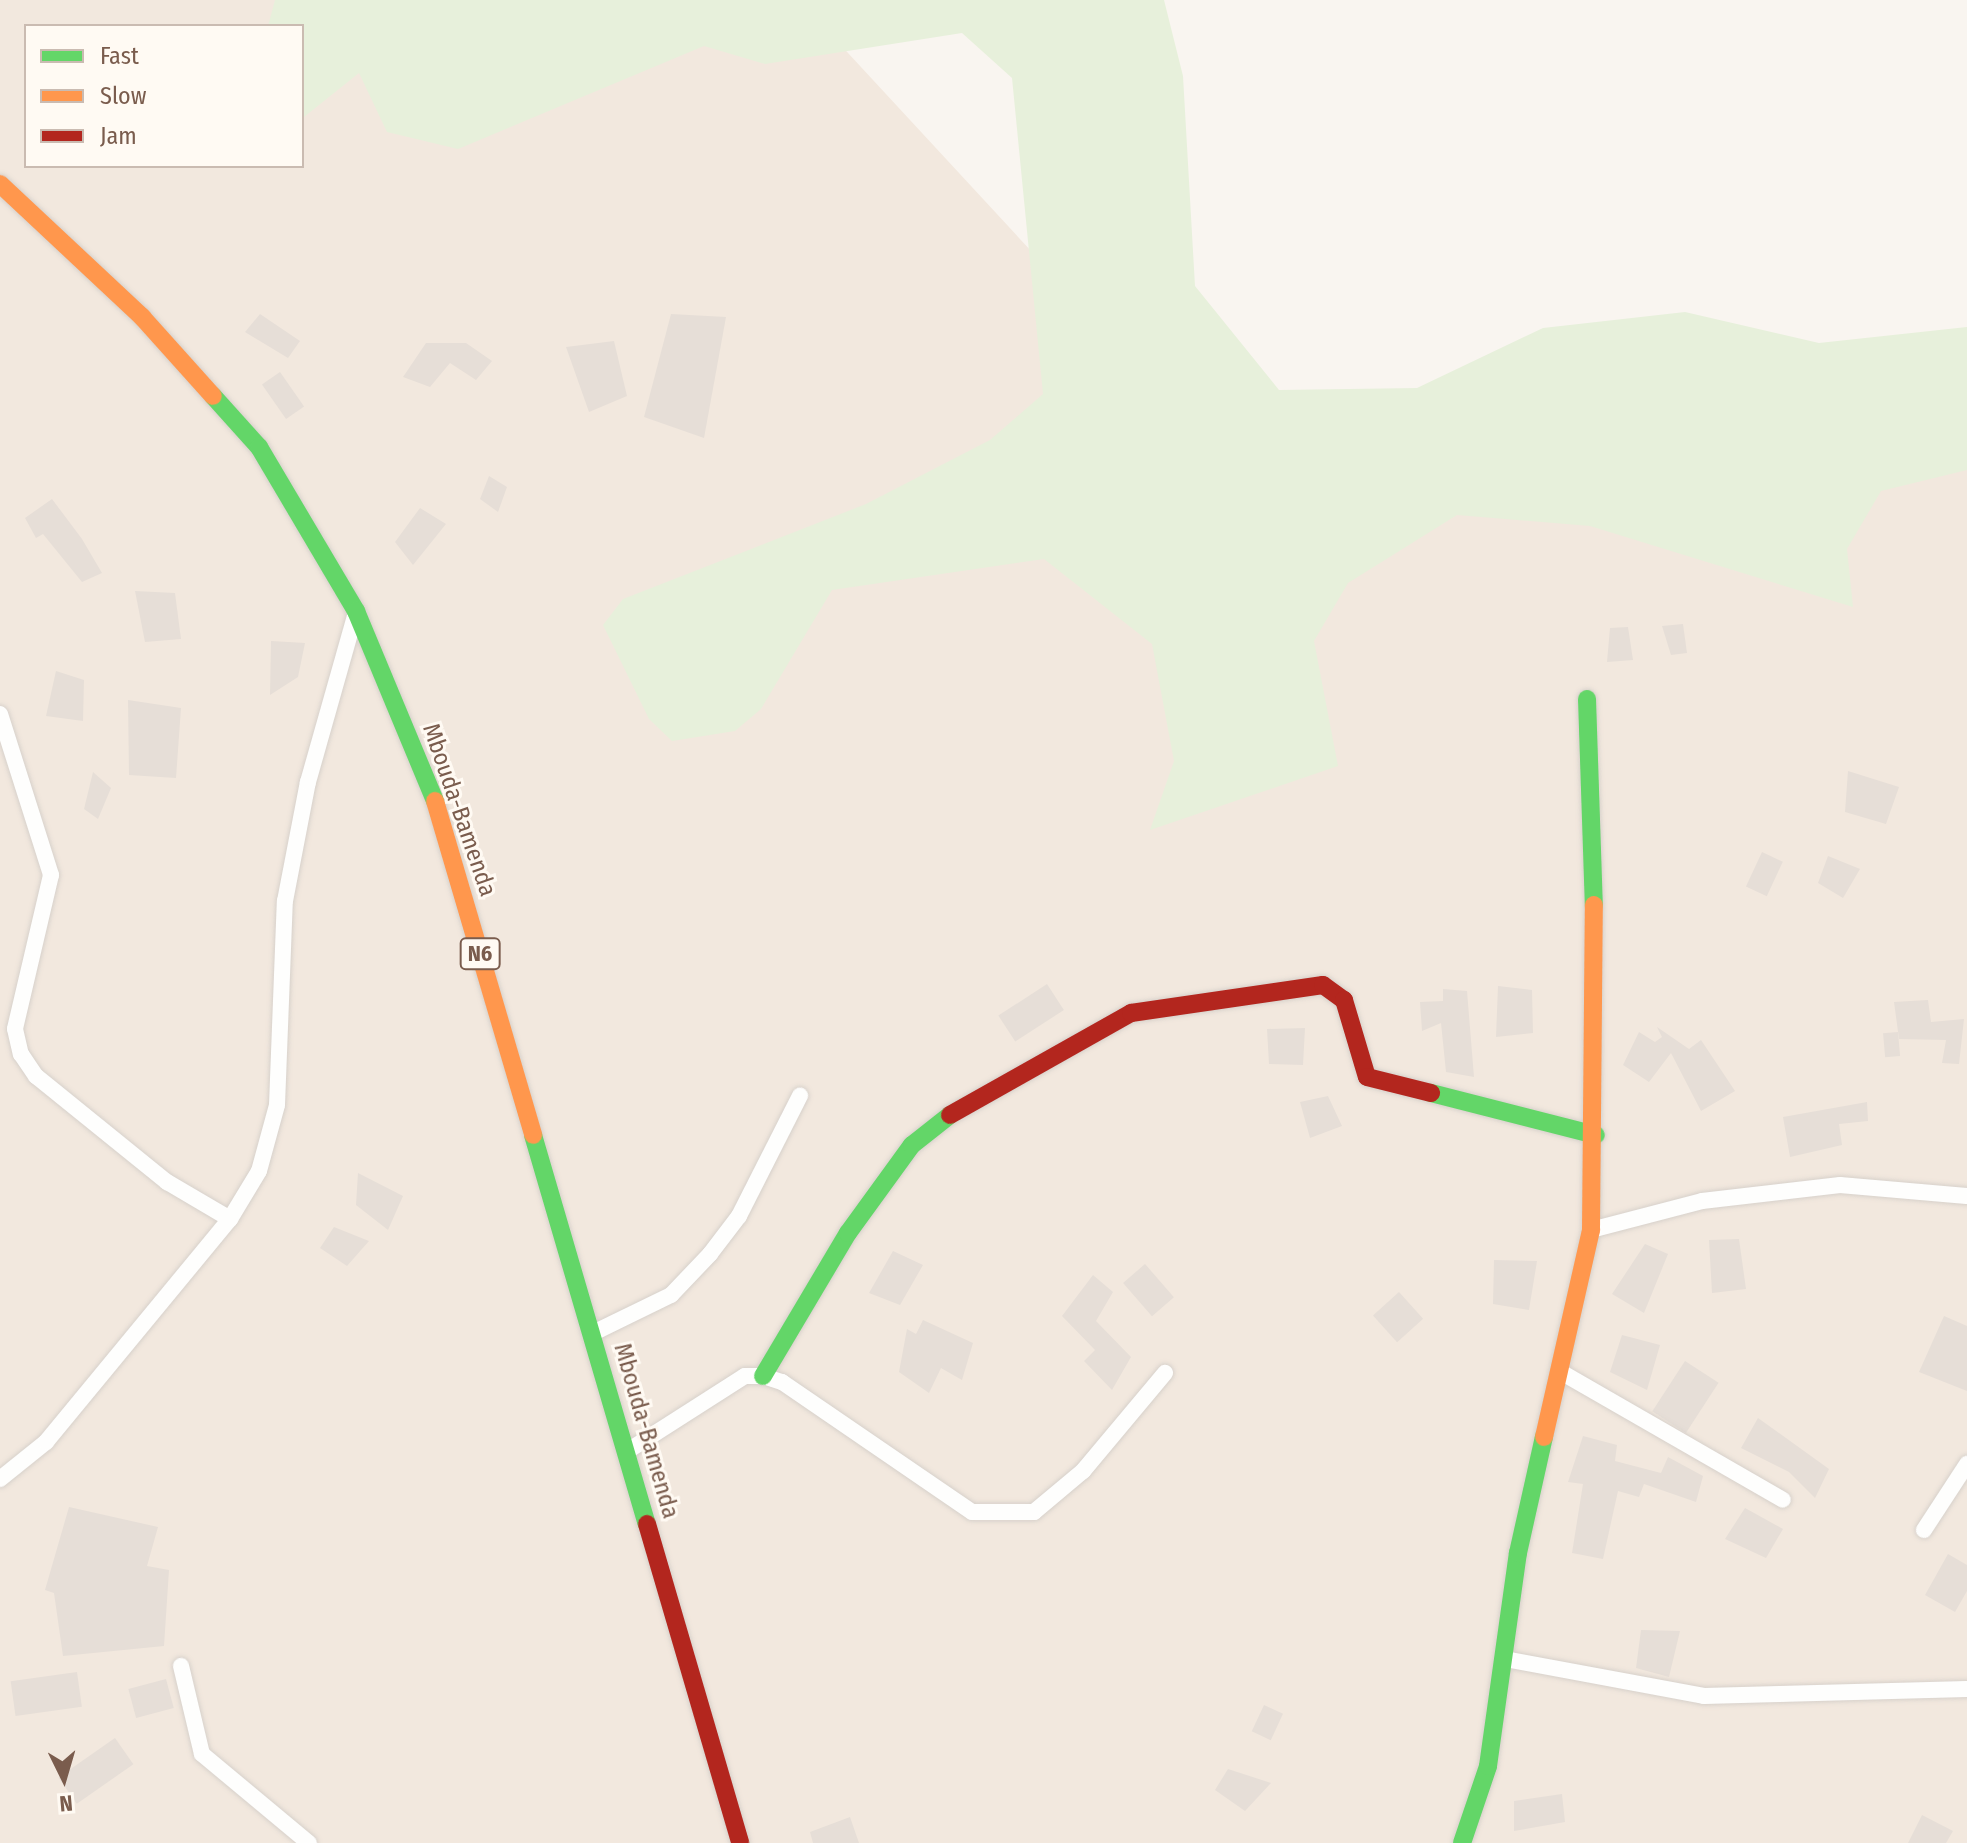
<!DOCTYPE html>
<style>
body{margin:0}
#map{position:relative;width:1967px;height:1843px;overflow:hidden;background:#f9f5f0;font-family:"Fira Sans Condensed",sans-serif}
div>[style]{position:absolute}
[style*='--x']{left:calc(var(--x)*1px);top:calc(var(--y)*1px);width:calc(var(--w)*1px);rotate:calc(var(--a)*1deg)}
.residential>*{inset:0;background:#f2e8de}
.green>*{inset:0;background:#e7f0db}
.building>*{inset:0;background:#e6ded7;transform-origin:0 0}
.roads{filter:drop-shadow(0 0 2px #d7d1cb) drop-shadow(0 0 2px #d7d1cb)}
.street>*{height:16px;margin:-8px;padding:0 8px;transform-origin:8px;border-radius:8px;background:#fefefd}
.fast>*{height:18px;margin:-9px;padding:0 9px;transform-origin:9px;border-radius:9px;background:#63d668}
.slow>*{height:18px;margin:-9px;padding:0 9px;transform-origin:9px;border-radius:9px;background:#ff974d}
.jam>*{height:18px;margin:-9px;padding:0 9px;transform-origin:9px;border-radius:9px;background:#b3261e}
span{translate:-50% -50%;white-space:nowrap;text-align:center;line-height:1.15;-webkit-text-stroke:6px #fffaf3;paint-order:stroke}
.shield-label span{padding:2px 6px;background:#fffaf3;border:2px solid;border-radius:6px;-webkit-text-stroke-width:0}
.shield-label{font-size:22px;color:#7a5c4d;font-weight:700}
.street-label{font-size:24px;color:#7a5c4d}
.legend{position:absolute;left:24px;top:24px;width:280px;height:144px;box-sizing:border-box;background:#fffaf3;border:2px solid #cabbb1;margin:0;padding:10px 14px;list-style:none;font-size:24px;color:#7a5c4d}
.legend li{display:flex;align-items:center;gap:16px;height:40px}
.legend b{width:40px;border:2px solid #cabbb1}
.north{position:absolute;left:24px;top:1739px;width:80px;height:80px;-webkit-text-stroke:6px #fffaf3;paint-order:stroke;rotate:175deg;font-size:22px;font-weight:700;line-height:32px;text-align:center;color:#7a5c4d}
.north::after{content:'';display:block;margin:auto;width:28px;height:36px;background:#7a5c4d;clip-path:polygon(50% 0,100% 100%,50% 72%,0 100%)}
</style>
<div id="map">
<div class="residential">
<i style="clip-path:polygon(evenodd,0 0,799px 0,1241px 478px,1967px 454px,1967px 1843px,0 1843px,0 0,26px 26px,302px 26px,302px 166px,26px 166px,26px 26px)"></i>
</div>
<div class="green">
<i style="clip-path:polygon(275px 0,1164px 0,1183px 76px,1195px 286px,1279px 390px,1417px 388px,1543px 328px,1685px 312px,1819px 343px,1967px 327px,1967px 470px,1881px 491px,1847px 549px,1853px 607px,1590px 526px,1457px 515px,1348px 583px,1314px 641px,1338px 766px,1150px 830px,1174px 761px,1152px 644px,1044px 559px,832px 590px,761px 709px,735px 731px,672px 741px,649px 719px,603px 625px,623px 599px,866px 504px,990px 440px,1043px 394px,1012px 78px,962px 33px,765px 64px,704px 46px,458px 149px,387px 132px,359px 73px,304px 117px,302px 26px,268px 26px)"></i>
</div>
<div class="building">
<i style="clip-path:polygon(260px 314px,300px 341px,288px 358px,245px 332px)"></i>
<i style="clip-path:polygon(671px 314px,726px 317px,704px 438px,644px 417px)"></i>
<i style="clip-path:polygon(614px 341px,627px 396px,589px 412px,566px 347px)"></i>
<i style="clip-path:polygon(426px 343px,466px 343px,492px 361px,476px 380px,450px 363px,430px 387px,403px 377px)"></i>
<i style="left:280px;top:372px;width:42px;height:22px;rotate:55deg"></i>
<i style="clip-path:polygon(489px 476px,507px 487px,498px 512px,480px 499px)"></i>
<i style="clip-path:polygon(52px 499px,82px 539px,102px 573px,82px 582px,43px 534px,36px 538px,25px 518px)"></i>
<i style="clip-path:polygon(420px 508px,446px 524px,413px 565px,395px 542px)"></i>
<i style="clip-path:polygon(135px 591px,175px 593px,181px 639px,145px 642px)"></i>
<i style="clip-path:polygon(1683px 624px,1687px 653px,1671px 655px,1662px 626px)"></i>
<i style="clip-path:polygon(1628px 627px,1633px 660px,1607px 662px,1610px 628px)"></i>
<i style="clip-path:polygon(271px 641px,305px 643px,298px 677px,270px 695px)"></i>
<i style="clip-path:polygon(56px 671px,84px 680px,83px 721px,46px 716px)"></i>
<i style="clip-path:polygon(128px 700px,181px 708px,176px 778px,129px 775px)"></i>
<i style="clip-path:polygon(1848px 771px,1899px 787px,1886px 824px,1845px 812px)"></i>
<i style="clip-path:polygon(93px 772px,111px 788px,98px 819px,84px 809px)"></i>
<i style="left:1762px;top:852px;width:23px;height:38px;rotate:25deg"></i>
<i style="clip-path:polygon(1828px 856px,1860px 869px,1843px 898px,1818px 883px)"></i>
<i style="left:1047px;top:984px;width:31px;height:58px;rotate:57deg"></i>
<i style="clip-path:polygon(1498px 986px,1532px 990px,1533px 1033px,1496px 1037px)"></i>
<i style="clip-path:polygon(1443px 989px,1467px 991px,1474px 1077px,1446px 1072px,1441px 1023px,1422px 1031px,1420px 1002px,1443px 1001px)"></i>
<i style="clip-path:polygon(1928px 1000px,1931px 1022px,1964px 1019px,1959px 1064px,1942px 1063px,1946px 1040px,1899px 1039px,1894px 1002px)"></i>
<i style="clip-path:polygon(1657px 1027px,1689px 1049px,1701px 1040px,1735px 1091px,1701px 1111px,1671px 1053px,1649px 1082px,1623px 1065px,1639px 1032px,1655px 1042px,1662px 1037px)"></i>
<i style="clip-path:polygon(1305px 1028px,1303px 1065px,1269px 1064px,1267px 1029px)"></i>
<i style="left:1898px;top:1032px;width:24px;height:15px;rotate:85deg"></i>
<i style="clip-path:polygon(1328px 1096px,1342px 1126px,1310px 1138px,1300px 1102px)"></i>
<i style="clip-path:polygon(1867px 1102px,1868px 1121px,1839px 1124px,1842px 1145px,1790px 1157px,1783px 1117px)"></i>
<i style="clip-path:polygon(358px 1173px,403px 1196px,388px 1230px,356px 1205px)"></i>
<i style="clip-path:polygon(334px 1227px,369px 1241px,347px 1266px,320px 1248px)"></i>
<i style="clip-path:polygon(1739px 1239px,1746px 1289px,1712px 1293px,1709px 1240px)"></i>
<i style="clip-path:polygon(1645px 1244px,1668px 1254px,1644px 1313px,1612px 1294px)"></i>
<i style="clip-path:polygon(893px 1251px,923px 1265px,900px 1305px,869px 1293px)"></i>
<i style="clip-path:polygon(1494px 1260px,1537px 1261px,1529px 1310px,1493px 1304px)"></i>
<i style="left:1145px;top:1264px;width:44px;height:29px;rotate:49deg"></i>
<i style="clip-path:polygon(1093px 1275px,1113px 1292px,1096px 1321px,1131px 1357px,1112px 1390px,1084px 1361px,1095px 1350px,1062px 1316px)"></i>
<i style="left:1399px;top:1292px;width:36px;height:35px;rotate:48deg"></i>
<i style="clip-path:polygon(1944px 1316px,1967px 1326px,1967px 1391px,1919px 1372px)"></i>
<i style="clip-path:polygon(923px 1320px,973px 1343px,962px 1380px,941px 1368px,929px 1393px,899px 1372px,907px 1329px,916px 1334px)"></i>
<i style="clip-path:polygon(1622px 1335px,1660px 1345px,1647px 1390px,1610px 1372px)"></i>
<i style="left:1685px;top:1361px;width:40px;height:60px;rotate:33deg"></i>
<i style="clip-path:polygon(1758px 1418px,1829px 1469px,1815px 1498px,1789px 1472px,1741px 1448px)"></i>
<i style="clip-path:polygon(1583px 1436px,1617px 1445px,1615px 1461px,1661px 1473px,1668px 1457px,1703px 1476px,1696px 1502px,1644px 1484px,1639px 1497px,1618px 1491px,1603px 1559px,1572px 1553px,1583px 1484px,1568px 1482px)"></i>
<i style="clip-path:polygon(69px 1507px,158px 1527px,147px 1566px,169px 1570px,164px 1646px,63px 1656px,54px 1593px,45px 1590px)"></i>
<i style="clip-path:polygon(1745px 1508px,1783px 1529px,1766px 1558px,1725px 1539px)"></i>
<i style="clip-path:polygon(1948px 1554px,1967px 1565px,1967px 1591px,1955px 1612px,1925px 1595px)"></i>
<i style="clip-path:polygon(1641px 1630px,1680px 1631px,1669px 1677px,1636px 1668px)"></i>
<i style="left:77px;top:1672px;width:35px;height:67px;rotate:82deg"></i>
<i style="left:166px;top:1679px;width:30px;height:39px;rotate:75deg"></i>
<i style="left:1264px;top:1705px;width:21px;height:29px;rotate:25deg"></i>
<i style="left:115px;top:1738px;width:32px;height:69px;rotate:55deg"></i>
<i style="clip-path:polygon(1228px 1769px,1271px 1783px,1245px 1811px,1215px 1790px)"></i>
<i style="clip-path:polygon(1562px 1794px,1565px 1822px,1514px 1831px,1514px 1801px)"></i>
<i style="clip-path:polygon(1922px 1815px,1953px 1831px,1946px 1843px,1908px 1843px)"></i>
<i style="clip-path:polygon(850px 1817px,859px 1843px,813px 1843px,810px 1832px)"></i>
</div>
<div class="roads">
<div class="street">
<i style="--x:0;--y:714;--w:169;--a:72.4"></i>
<i style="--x:51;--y:875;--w:158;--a:103.2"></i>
<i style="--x:15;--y:1029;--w:26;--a:77"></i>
<i style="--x:21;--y:1054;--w:27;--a:56"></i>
<i style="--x:36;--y:1076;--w:169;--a:39"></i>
<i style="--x:167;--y:1182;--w:73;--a:30.4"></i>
<i style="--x:1591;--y:1230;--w:115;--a:-14.6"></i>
<i style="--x:1702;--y:1201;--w:139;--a:-6.6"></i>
<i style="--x:1840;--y:1185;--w:127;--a:5"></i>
<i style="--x:593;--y:1333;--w:87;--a:-26"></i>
<i style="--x:671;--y:1295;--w:57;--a:-46.4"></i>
<i style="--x:710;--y:1254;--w:48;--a:-52.7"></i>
<i style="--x:739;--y:1216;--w:135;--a:-63.1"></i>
<i style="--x:1559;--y:1371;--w:258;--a:29.9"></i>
<i style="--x:626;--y:1452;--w:141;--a:-32.6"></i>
<i style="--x:745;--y:1376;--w:18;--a:0"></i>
<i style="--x:763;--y:1376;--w:20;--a:18"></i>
<i style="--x:782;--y:1382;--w:230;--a:34.4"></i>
<i style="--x:972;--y:1512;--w:62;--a:0"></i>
<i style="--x:1034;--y:1512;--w:64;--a:-39.9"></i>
<i style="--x:1083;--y:1471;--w:128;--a:-50.1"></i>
<i style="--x:0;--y:1479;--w:59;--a:-38.8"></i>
<i style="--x:46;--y:1442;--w:289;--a:-50.5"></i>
<i style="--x:230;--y:1219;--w:56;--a:-58.9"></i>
<i style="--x:259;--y:1171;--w:68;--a:-74.7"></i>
<i style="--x:277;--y:1105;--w:204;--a:-87.8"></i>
<i style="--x:285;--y:901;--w:121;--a:-79.1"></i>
<i style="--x:308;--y:782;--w:173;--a:-74.2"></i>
<i style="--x:1924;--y:1530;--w:79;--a:-56.9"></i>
<i style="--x:1505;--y:1659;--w:202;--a:10.5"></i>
<i style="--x:1704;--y:1696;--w:263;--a:-1.5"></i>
<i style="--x:181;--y:1666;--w:90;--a:76.6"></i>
<i style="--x:202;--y:1754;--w:139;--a:39.8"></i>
</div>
<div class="fast">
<i style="--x:213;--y:396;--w:69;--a:48"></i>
<i style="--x:259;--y:447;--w:191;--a:59.4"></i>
<i style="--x:356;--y:611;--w:206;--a:67.4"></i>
<i style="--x:1587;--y:699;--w:206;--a:88.1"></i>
<i style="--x:1431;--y:1093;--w:170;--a:14.3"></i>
<i style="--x:533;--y:1135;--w:405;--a:73.7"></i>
<i style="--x:763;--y:1376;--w:166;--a:-59.3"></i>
<i style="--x:848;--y:1233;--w:109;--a:-54"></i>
<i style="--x:912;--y:1145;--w:48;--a:-38.3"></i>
<i style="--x:1462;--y:1843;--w:81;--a:-71.3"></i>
<i style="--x:1488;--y:1766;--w:215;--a:-82"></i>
<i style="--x:1518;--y:1553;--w:119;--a:-77.4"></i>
</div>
<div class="slow">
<i style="--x:0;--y:184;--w:195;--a:43.1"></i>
<i style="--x:142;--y:317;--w:106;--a:48.1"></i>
<i style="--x:435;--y:801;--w:348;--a:73.6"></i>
<i style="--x:1544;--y:1437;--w:212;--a:-77.2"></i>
<i style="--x:1591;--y:1230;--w:325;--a:-89.5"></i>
</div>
<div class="jam">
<i style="--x:950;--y:1115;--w:208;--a:-29.4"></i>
<i style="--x:1131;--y:1013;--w:194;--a:-8.3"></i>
<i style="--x:1323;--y:985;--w:26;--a:36"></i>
<i style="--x:1344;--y:1000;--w:80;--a:73.4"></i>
<i style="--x:1367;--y:1077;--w:66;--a:14"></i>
<i style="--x:647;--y:1524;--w:332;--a:73.7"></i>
</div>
</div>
<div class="shield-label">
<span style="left:480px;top:954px">N6</span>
</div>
<div class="street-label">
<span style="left:459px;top:810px;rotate:71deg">Mbouda-Bamenda</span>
<span style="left:646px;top:1431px;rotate:74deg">Mbouda-Bamenda</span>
</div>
<ul class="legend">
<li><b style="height:10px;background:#63d668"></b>Fast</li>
<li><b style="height:10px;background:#ff974d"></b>Slow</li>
<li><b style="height:10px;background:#b3261e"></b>Jam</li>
</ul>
<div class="north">N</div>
</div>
